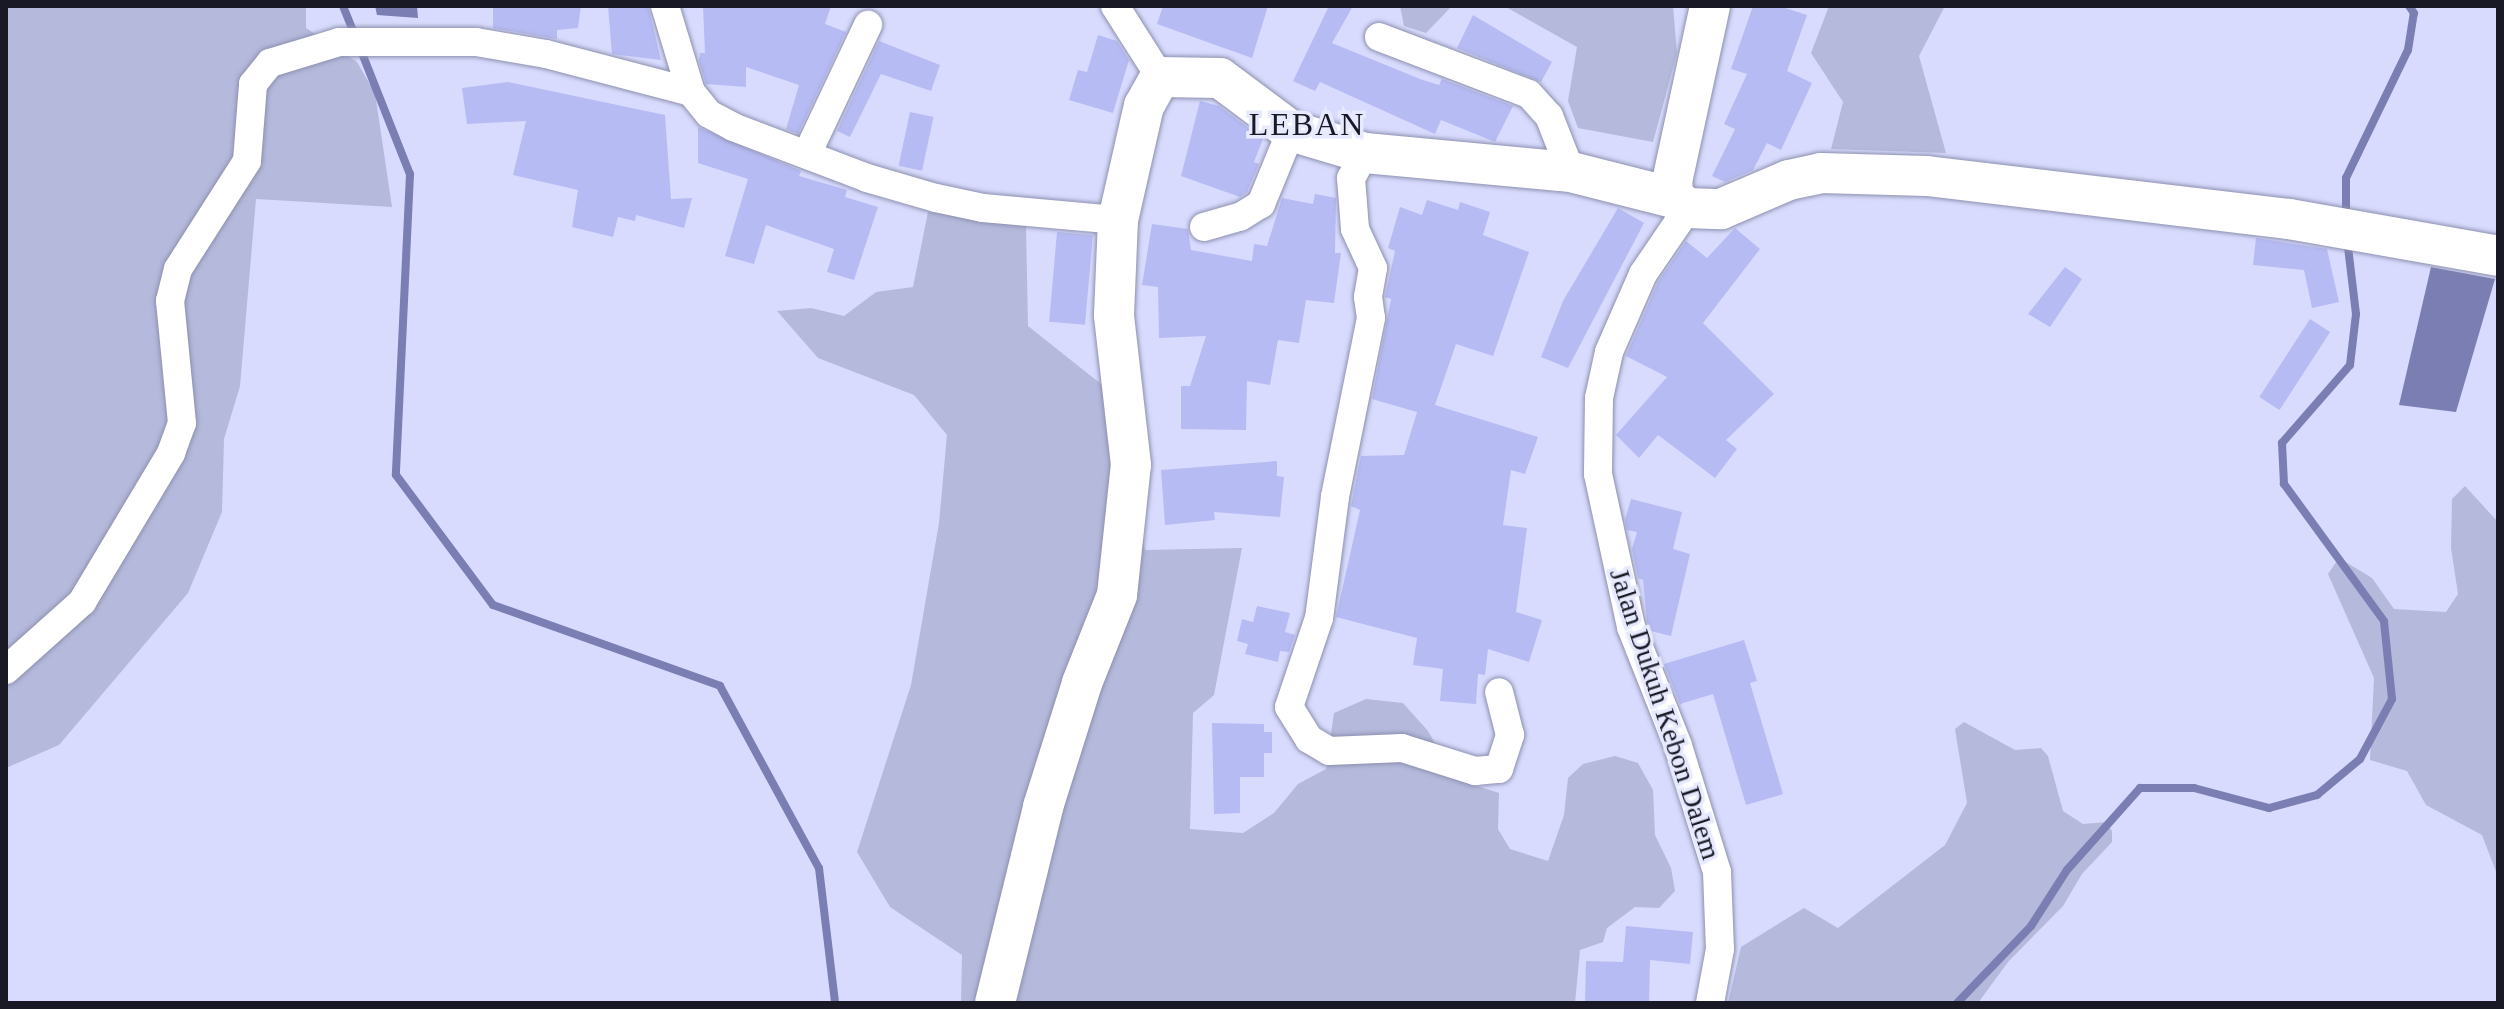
<!DOCTYPE html>
<style>
body{margin:0}
#map{position:relative;width:2504px;height:1009px;overflow:hidden;background:#d8dbfd;font-family:"Times New Roman",serif}
div>[style]{position:absolute}
[style*='--x']{left:calc(var(--x)*1px);top:calc(var(--y)*1px);width:calc(var(--w)*1px);rotate:calc(var(--a)*1deg)}
.green>*{inset:0;background:#b5b9dc}
.water>*{inset:0;background:#7a7eb2}
.stream>*{height:8px;margin:-4px;padding:0 4px;transform-origin:4px;border-radius:4px;background:#7a7eb2}
.building>*{inset:0;background:#b6bbf3;transform-origin:0 0}
.roads{filter:drop-shadow(0 0 2px #8d90af) drop-shadow(0 0 2px #8d90af)}
.street>*{height:28px;margin:-14px;padding:0 14px;transform-origin:14px;border-radius:14px;background:#fff}
.secondary>*{height:40px;margin:-20px;padding:0 20px;transform-origin:20px;border-radius:20px;background:#fff}
span{translate:-50% -50%;white-space:nowrap;text-align:center;line-height:1.15;-webkit-text-stroke:7px #e7eafe;paint-order:stroke}
.street-label{font-size:28px;color:#181925}
.quarter-label{font-size:32px;color:#181925;letter-spacing:2px}
.frame{position:absolute;inset:0;border:8px solid #181925;pointer-events:none}
</style>
<div id="map">
<div class="green">
<i style="clip-path:polygon(6px 6px,306px 6px,306px 28px,357px 62px,375px 93px,392px 207px,256px 199px,240px 386px,224px 439px,222px 512px,188px 593px,59px 745px,6px 768px)"></i>
<i style="clip-path:polygon(1400px 6px,1452px 6px,1426px 33px,1404px 26px)"></i>
<i style="clip-path:polygon(1504px 6px,1673px 6px,1677px 53px,1653px 142px,1578px 128px,1568px 101px,1577px 47px)"></i>
<i style="clip-path:polygon(1829px 6px,1945px 6px,1919px 56px,1946px 153px,1831px 149px,1843px 102px,1811px 53px)"></i>
<i style="clip-path:polygon(928px 212px,1026px 225px,1028px 326px,1140px 415px,1135px 497px,1145px 550px,1242px 548px,1214px 695px,1193px 713px,1190px 829px,1243px 833px,1274px 813px,1298px 784px,1326px 769px,1334px 713px,1366px 699px,1403px 703px,1428px 731px,1455px 779px,1499px 793px,1498px 829px,1510px 849px,1548px 861px,1564px 815px,1568px 778px,1583px 764px,1615px 756px,1638px 763px,1653px 790px,1655px 835px,1671px 868px,1675px 891px,1659px 908px,1635px 907px,1607px 928px,1603px 942px,1580px 950px,1575px 1003px,961px 1003px,962px 955px,890px 907px,857px 852px,911px 685px,939px 523px,947px 435px,914px 395px,818px 358px,777px 311px,811px 308px,844px 316px,876px 292px,913px 287px)"></i>
<i style="clip-path:polygon(2465px 486px,2498px 522px,2498px 877px,2482px 835px,2426px 805px,2407px 771px,2370px 760px,2374px 678px,2328px 574px,2339px 558px,2372px 578px,2394px 609px,2446px 612px,2458px 594px,2451px 548px,2452px 499px)"></i>
<i style="clip-path:polygon(1964px 722px,2015px 750px,2041px 748px,2048px 756px,2063px 811px,2083px 824px,2106px 822px,2112px 831px,2112px 842px,2082px 874px,2063px 906px,2008px 962px,1978px 1003px,1728px 1003px,1741px 947px,1804px 908px,1838px 928px,1945px 845px,1967px 803px,1955px 729px)"></i>
</div>
<div class="water">
<i style="clip-path:polygon(375px 6px,417px 6px,418px 18px,377px 15px)"></i>
<i style="clip-path:polygon(2431px 267px,2495px 279px,2456px 412px,2399px 405px)"></i>
</div>
<div class="stream">
<i style="--x:343;--y:6;--w:31;--a:68"></i>
<i style="--x:360;--y:48;--w:136;--a:68.4"></i>
<i style="--x:410;--y:174;--w:301;--a:92.7"></i>
<i style="--x:396;--y:475;--w:162;--a:53.3"></i>
<i style="--x:493;--y:605;--w:241;--a:19.6"></i>
<i style="--x:720;--y:686;--w:207;--a:61.5"></i>
<i style="--x:819;--y:868;--w:136;--a:83.2"></i>
<i style="--x:2346;--y:217;--w:39;--a:-90"></i>
<i style="--x:2346;--y:178;--w:142;--a:-64.2"></i>
<i style="--x:2408;--y:50;--w:37;--a:-81"></i>
<i style="--x:2414;--y:13;--w:9;--a:-126"></i>
<i style="--x:1957;--y:1003;--w:107;--a:-46.1"></i>
<i style="--x:2031;--y:926;--w:67;--a:-57.3"></i>
<i style="--x:2067;--y:870;--w:110;--a:-48.3"></i>
<i style="--x:2140;--y:788;--w:54;--a:0"></i>
<i style="--x:2194;--y:788;--w:78;--a:14.9"></i>
<i style="--x:2269;--y:808;--w:50;--a:-15.2"></i>
<i style="--x:2317;--y:795;--w:56;--a:-39.9"></i>
<i style="--x:2360;--y:759;--w:68;--a:-61.9"></i>
<i style="--x:2392;--y:699;--w:78;--a:-95.9"></i>
<i style="--x:2384;--y:621;--w:170;--a:-126.1"></i>
<i style="--x:2284;--y:484;--w:41;--a:-92.8"></i>
<i style="--x:2282;--y:443;--w:103;--a:-48.9"></i>
<i style="--x:2350;--y:365;--w:51;--a:-83.3"></i>
<i style="--x:2356;--y:314;--w:76;--a:-96.8"></i>
</div>
<div class="building">
<i style="clip-path:polygon(493px 6px,581px 6px,578px 28px,557px 30px,557px 39px,493px 28px)"></i>
<i style="clip-path:polygon(608px 6px,648px 6px,661px 60px,612px 54px)"></i>
<i style="clip-path:polygon(703px 6px,831px 6px,825px 24px,846px 32px,798px 134px,786px 129px,799px 85px,746px 67px,746px 87px,706px 84px,699px 61px,700px 53px,705px 53px)"></i>
<i style="clip-path:polygon(1163px 6px,1268px 6px,1252px 58px,1157px 24px)"></i>
<i style="clip-path:polygon(1329px 6px,1353px 6px,1332px 43px,1420px 79px,1439px 85px,1442px 79px,1513px 106px,1495px 142px,1441px 120px,1435px 134px,1320px 82px,1315px 91px,1293px 81px)"></i>
<i style="clip-path:polygon(1753px 6px,1779px 6px,1807px 15px,1787px 71px,1812px 83px,1781px 150px,1767px 143px,1753px 170px,1725px 182px,1712px 176px,1735px 129px,1724px 124px,1747px 74px,1731px 69px)"></i>
<i style="clip-path:polygon(1473px 15px,1552px 62px,1541px 82px,1457px 48px)"></i>
<i style="clip-path:polygon(1098px 35px,1117px 41px,1129px 60px,1113px 113px,1069px 100px,1078px 70px,1087px 72px)"></i>
<i style="clip-path:polygon(879px 41px,940px 65px,931px 91px,881px 74px,850px 137px,837px 131px)"></i>
<i style="clip-path:polygon(508px 82px,665px 115px,671px 199px,692px 198px,684px 228px,636px 215px,635px 221px,618px 217px,613px 237px,572px 227px,578px 190px,513px 175px,526px 121px,467px 124px,462px 88px)"></i>
<i style="clip-path:polygon(1200px 101px,1219px 106px,1263px 139px,1254px 162px,1259px 164px,1247px 192px,1240px 197px,1181px 176px)"></i>
<i style="left:910px;top:112px;width:24px;height:55px;rotate:12deg"></i>
<i style="clip-path:polygon(698px 127px,801px 171px,799px 176px,847px 190px,845px 197px,878px 207px,854px 280px,827px 272px,834px 249px,766px 225px,754px 264px,725px 256px,748px 179px,698px 163px)"></i>
<i style="clip-path:polygon(1315px 194px,1336px 198px,1335px 253px,1341px 253px,1334px 303px,1306px 300px,1299px 343px,1278px 340px,1270px 385px,1247px 381px,1246px 430px,1181px 429px,1181px 386px,1190px 386px,1206px 336px,1159px 338px,1158px 287px,1142px 285px,1152px 224px,1188px 229px,1191px 250px,1252px 261px,1254px 244px,1267px 246px,1282px 198px,1313px 204px)"></i>
<i style="clip-path:polygon(1427px 200px,1458px 210px,1460px 202px,1490px 212px,1483px 235px,1529px 252px,1493px 356px,1456px 344px,1435px 405px,1538px 437px,1525px 474px,1511px 470px,1503px 525px,1527px 528px,1516px 612px,1542px 620px,1529px 662px,1488px 649px,1485px 675px,1478px 674px,1476px 704px,1440px 701px,1443px 669px,1413px 665px,1417px 638px,1336px 617px,1360px 510px,1351px 506px,1361px 456px,1404px 455px,1417px 412px,1372px 399px,1391px 299px,1385px 297px,1395px 251px,1388px 248px,1400px 207px,1422px 215px)"></i>
<i style="clip-path:polygon(1618px 208px,1644px 223px,1568px 368px,1541px 357px,1563px 301px)"></i>
<i style="clip-path:polygon(1735px 228px,1760px 249px,1703px 323px,1774px 394px,1726px 440px,1737px 449px,1715px 478px,1658px 435px,1639px 458px,1616px 435px,1667px 377px,1626px 356px,1658px 282px,1686px 241px,1707px 258px)"></i>
<i style="left:1057px;top:232px;width:36px;height:90px;rotate:5deg"></i>
<i style="clip-path:polygon(2256px 238px,2327px 249px,2339px 302px,2312px 308px,2304px 270px,2253px 265px)"></i>
<i style="clip-path:polygon(2065px 267px,2082px 279px,2050px 327px,2028px 314px)"></i>
<i style="left:2310px;top:319px;width:24px;height:93px;rotate:33deg"></i>
<i style="clip-path:polygon(1277px 461px,1277px 476px,1284px 477px,1280px 517px,1214px 512px,1215px 520px,1165px 525px,1161px 470px)"></i>
<i style="clip-path:polygon(1631px 499px,1682px 512px,1673px 549px,1690px 554px,1671px 636px,1651px 631px,1647px 622px,1643px 580px,1638px 578px,1632px 549px,1637px 532px,1627px 530px,1625px 520px)"></i>
<i style="clip-path:polygon(1257px 606px,1290px 613px,1285px 632px,1295px 635px,1289px 652px,1280px 651px,1278px 662px,1245px 654px,1248px 644px,1237px 641px,1242px 619px,1253px 622px)"></i>
<i style="clip-path:polygon(1744px 640px,1757px 681px,1750px 683px,1783px 794px,1746px 805px,1713px 694px,1680px 704px,1664px 664px)"></i>
<i style="clip-path:polygon(1212px 723px,1264px 724px,1264px 732px,1272px 732px,1272px 753px,1264px 753px,1264px 777px,1240px 777px,1240px 813px,1214px 814px)"></i>
<i style="clip-path:polygon(1626px 926px,1693px 932px,1690px 964px,1650px 960px,1649px 1003px,1585px 1003px,1586px 961px,1623px 962px)"></i>
</div>
<div class="roads">
<div class="street">
<i style="--x:665;--y:6;--w:90;--a:73.2"></i>
<i style="--x:691;--y:92;--w:28;--a:51"></i>
<i style="--x:709;--y:114;--w:27;--a:28"></i>
<i style="--x:733;--y:127;--w:143;--a:20.8"></i>
<i style="--x:867;--y:178;--w:72;--a:16.2"></i>
<i style="--x:936;--y:198;--w:48;--a:12"></i>
<i style="--x:983;--y:208;--w:136;--a:5.1"></i>
<i style="--x:1115;--y:6;--w:84;--a:57.6"></i>
<i style="--x:1379;--y:37;--w:160;--a:20.8"></i>
<i style="--x:1529;--y:94;--w:30;--a:48"></i>
<i style="--x:1549;--y:116;--w:60;--a:68.6"></i>
<i style="--x:1365;--y:153;--w:29;--a:119"></i>
<i style="--x:1351;--y:178;--w:51;--a:85.5"></i>
<i style="--x:1355;--y:229;--w:43;--a:65.2"></i>
<i style="--x:1373;--y:268;--w:29;--a:100"></i>
<i style="--x:1368;--y:297;--w:21;--a:82"></i>
<i style="--x:1371;--y:318;--w:183;--a:101.4"></i>
<i style="--x:1335;--y:497;--w:122;--a:97.5"></i>
<i style="--x:1319;--y:618;--w:94;--a:108.6"></i>
<i style="--x:1289;--y:707;--w:38;--a:58"></i>
<i style="--x:1309;--y:739;--w:23;--a:31"></i>
<i style="--x:1329;--y:751;--w:73;--a:-2.4"></i>
<i style="--x:1402;--y:748;--w:77;--a:17.5"></i>
<i style="--x:1475;--y:771;--w:24;--a:-5"></i>
<i style="--x:1499;--y:769;--w:36;--a:-72"></i>
<i style="--x:1510;--y:735;--w:44;--a:-104.3"></i>
<i style="--x:807;--y:154;--w:143;--a:-64.7"></i>
<i style="--x:1688;--y:208;--w:80;--a:124.3"></i>
<i style="--x:1643;--y:274;--w:85;--a:113.6"></i>
<i style="--x:1609;--y:352;--w:47;--a:102.3"></i>
<i style="--x:1599;--y:398;--w:76;--a:90.8"></i>
<i style="--x:1598;--y:474;--w:157;--a:77.8"></i>
<i style="--x:1631;--y:627;--w:128;--a:68.4"></i>
<i style="--x:1678;--y:746;--w:132;--a:72.8"></i>
<i style="--x:1717;--y:872;--w:77;--a:87.8"></i>
<i style="--x:1720;--y:949;--w:55;--a:100.5"></i>
<i style="--x:1204;--y:227;--w:37;--a:-16"></i>
<i style="--x:1240;--y:217;--w:25;--a:-32"></i>
<i style="--x:1261;--y:204;--w:79;--a:-67.7"></i>
<i style="--x:6;--y:670;--w:102;--a:-41.8"></i>
<i style="--x:82;--y:602;--w:174;--a:-59.1"></i>
<i style="--x:171;--y:453;--w:32;--a:-70"></i>
<i style="--x:182;--y:423;--w:123;--a:-95.6"></i>
<i style="--x:170;--y:301;--w:33;--a:-76"></i>
<i style="--x:178;--y:269;--w:128;--a:-57.4"></i>
<i style="--x:247;--y:161;--w:77;--a:-85.5"></i>
<i style="--x:253;--y:84;--w:27;--a:-51"></i>
<i style="--x:270;--y:63;--w:72;--a:-16.9"></i>
<i style="--x:339;--y:42;--w:137;--a:0"></i>
<i style="--x:476;--y:42;--w:71;--a:9.7"></i>
<i style="--x:546;--y:54;--w:150;--a:14.7"></i>
</div>
<div class="secondary">
<i style="--x:1710;--y:6;--w:180;--a:102.2"></i>
<i style="--x:1672;--y:182;--w:16;--a:83"></i>
<i style="--x:1674;--y:198;--w:17;--a:36"></i>
<i style="--x:1688;--y:208;--w:33;--a:2"></i>
<i style="--x:1721;--y:209;--w:74;--a:-23.1"></i>
<i style="--x:1789;--y:180;--w:33;--a:-12"></i>
<i style="--x:1821;--y:173;--w:106;--a:1.6"></i>
<i style="--x:1927;--y:176;--w:365;--a:6.8"></i>
<i style="--x:2289;--y:219;--w:212;--a:10"></i>
<i style="--x:995;--y:1003;--w:202;--a:-76.2"></i>
<i style="--x:1043;--y:807;--w:130;--a:-72.5"></i>
<i style="--x:1082;--y:683;--w:95;--a:-68.3"></i>
<i style="--x:1117;--y:595;--w:131;--a:-83.9"></i>
<i style="--x:1131;--y:465;--w:151;--a:-96.5"></i>
<i style="--x:1114;--y:315;--w:95;--a:-87.6"></i>
<i style="--x:1118;--y:220;--w:117;--a:-77.2"></i>
<i style="--x:1144;--y:106;--w:33;--a:-61"></i>
<i style="--x:1160;--y:77;--w:60;--a:1"></i>
<i style="--x:1220;--y:78;--w:89;--a:36.7"></i>
<i style="--x:1291;--y:131;--w:77;--a:16.6"></i>
<i style="--x:1365;--y:153;--w:207;--a:5.3"></i>
<i style="--x:1571;--y:172;--w:106;--a:14.2"></i>
</div>
</div>
<div class="street-label">
<span style="left:1665px;top:714px;rotate:72deg">Jalan Dukuh Kebon Dalem</span>
</div>
<div class="quarter-label">
<span style="left:1307px;top:124px">LEBAN</span>
</div>
<div class="frame"></div>
</div>
